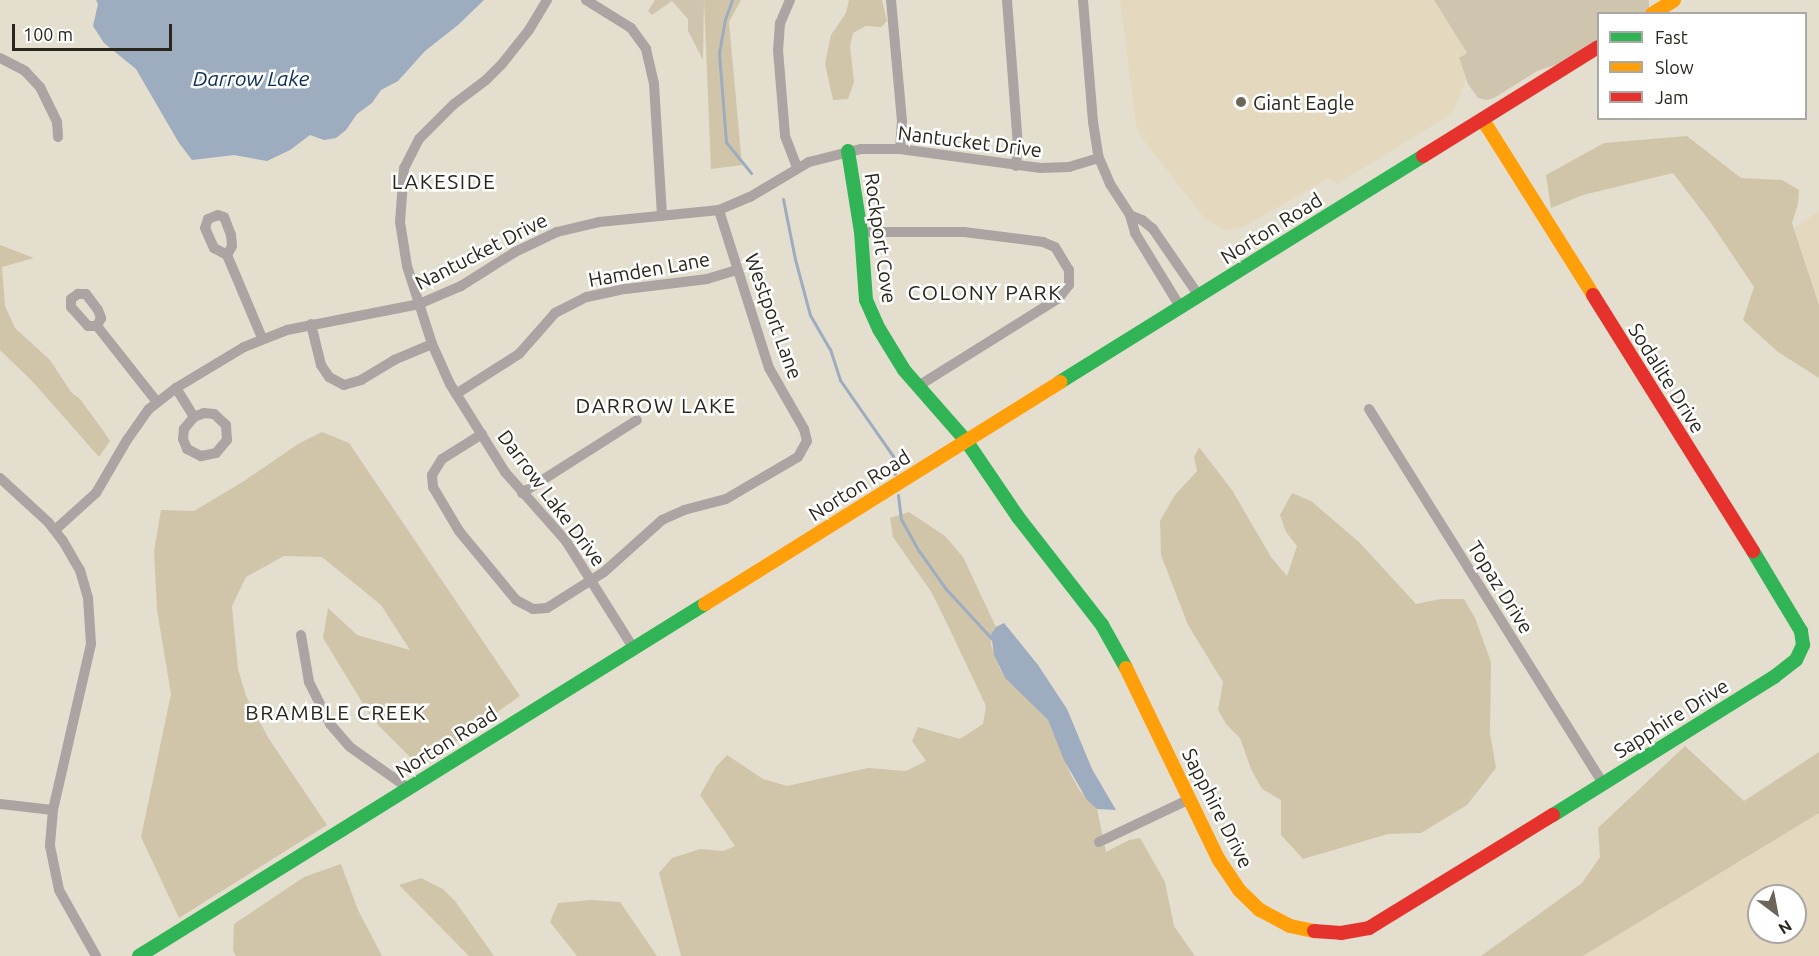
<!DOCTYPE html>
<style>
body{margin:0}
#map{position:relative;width:1819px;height:956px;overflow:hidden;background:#e4dece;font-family:Ubuntu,sans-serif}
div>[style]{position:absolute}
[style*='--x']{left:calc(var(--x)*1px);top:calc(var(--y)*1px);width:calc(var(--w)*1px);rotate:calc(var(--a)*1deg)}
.built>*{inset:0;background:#e4d8be}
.green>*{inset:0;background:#cfc5af}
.forest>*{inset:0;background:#d1c5a9}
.water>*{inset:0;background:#9dacbf}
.stream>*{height:3px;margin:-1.5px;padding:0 1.5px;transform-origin:1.5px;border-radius:1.5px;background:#9dacbf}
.street>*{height:10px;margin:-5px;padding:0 5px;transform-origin:5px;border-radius:5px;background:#aba4a3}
.fast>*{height:14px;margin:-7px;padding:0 7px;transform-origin:7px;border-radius:7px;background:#30b455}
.slow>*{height:14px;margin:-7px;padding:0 7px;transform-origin:7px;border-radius:7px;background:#ff9f0a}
.jam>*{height:14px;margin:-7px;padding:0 7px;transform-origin:7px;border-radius:7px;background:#e5322d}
.dots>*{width:16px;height:16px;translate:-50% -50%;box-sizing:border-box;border:3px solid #fff;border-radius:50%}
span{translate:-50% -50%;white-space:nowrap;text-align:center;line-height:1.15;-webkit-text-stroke:5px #fff;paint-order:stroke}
.poi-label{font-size:20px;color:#2b261c}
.left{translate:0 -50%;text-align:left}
.street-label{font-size:20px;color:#2b261c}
.water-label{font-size:21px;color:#072c56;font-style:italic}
.neighbourhood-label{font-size:21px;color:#2b261c;letter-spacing:1.5px}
.legend{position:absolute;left:1597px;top:12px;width:210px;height:108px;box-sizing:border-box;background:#fff;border:2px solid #aaa8a4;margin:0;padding:8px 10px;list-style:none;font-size:18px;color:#2b261c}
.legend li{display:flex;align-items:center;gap:12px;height:30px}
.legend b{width:30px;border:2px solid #aaa8a4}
.north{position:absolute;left:1747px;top:884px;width:60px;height:60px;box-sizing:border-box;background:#fff;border:2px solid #aaa8a4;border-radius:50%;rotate:148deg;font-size:16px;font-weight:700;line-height:24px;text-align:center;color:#2b261c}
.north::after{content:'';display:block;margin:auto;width:21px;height:27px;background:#6c665a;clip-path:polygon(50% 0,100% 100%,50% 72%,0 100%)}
.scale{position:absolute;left:12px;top:24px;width:160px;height:27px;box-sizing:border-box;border:3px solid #2b261c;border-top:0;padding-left:8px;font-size:18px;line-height:21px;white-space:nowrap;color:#2b261c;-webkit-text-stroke:4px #fff;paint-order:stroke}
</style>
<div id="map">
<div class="built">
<i style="clip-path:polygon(1120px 0,1434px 0,1467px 53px,1459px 59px,1466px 79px,1453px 113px,1337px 184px,1329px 178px,1241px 228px,1225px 230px,1206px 220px,1142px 138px,1136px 125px)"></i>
<i style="clip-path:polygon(1819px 211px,1819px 305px,1794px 228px)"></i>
<i style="clip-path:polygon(evenodd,1819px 813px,1819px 956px,1583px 956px,1819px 813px,1759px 896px,1795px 896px,1795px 932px,1759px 932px,1759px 896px)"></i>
</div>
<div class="green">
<i style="clip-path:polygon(655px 0,704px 0,703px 60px,688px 31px,688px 19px,672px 1px,652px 15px,648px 11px)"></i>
<i style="clip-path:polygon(1434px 0,1648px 0,1649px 1px,1649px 9px,1644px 13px,1598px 14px,1598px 41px,1561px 63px,1537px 71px,1494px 98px,1486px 100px,1478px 98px,1468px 84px,1459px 58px,1467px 53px)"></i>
</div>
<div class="forest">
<i style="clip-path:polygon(704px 0,741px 0,729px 22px,742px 165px,711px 169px)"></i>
<i style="clip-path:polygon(849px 0,882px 0,887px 21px,881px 27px,866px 26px,853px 33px,850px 46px,854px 82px,848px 99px,833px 100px,825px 64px,831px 35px,846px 13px)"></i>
<i style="clip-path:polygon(1687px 136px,1741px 178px,1782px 180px,1799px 190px,1798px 204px,1792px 223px,1819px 305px,1819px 378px,1778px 352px,1743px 320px,1754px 287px,1711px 223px,1673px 173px,1583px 195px,1551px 208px,1546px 175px,1604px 143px)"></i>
<i style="clip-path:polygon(0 245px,34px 258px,2px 267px,5px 306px,15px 328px,50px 360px,71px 392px,80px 399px,102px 429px,110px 441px,99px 457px,33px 382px,0 350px)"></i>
<i style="clip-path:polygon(322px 432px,349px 443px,520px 696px,420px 767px,373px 720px,323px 638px,328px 608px,357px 635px,410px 650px,381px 605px,322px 557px,284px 556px,246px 577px,232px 606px,238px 669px,246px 696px,269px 739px,327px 825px,179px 918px,141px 837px,171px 694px,157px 610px,154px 551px,161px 510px,194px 511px,244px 481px,298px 444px)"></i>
<i style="clip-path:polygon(1199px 447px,1232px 490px,1271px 557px,1287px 576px,1297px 546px,1286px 532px,1280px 515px,1292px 493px,1311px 501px,1359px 542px,1416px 604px,1441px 599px,1464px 599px,1475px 618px,1491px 662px,1490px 733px,1496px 768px,1467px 805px,1421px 833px,1388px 834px,1303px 859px,1281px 835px,1281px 800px,1262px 789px,1251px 769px,1240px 738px,1226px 724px,1218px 710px,1223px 682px,1188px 625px,1161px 555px,1160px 521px,1175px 495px,1197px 471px,1194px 457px)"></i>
<i style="clip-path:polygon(909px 512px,945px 536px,963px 557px,996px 627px,991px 634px,991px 645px,999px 667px,1005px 678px,1048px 720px,1071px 775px,1080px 791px,1097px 809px,1106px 852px,1129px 840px,1140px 838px,1165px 882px,1174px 926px,1195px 956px,681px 956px,659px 873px,672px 858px,700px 849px,723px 851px,735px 846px,700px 795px,716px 767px,727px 755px,763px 779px,787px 786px,868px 768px,906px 771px,926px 761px,912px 741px,918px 727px,960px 739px,983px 724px,986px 706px,952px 634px,932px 593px,893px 537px,890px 518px)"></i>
<i style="clip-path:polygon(1685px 746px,1744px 801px,1819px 752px,1819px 813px,1583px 956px,1481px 956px,1582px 883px,1600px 857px,1598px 828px)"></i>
<i style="clip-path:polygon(341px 864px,358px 910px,382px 956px,236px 956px,233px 950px,234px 924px,304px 877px)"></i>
<i style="clip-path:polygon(421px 878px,443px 889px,455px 901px,494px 956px,469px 956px,399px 885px)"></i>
<i style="clip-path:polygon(591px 900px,620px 902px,657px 956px,577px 956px,550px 922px,558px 903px)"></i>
</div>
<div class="water">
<i style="clip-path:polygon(96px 0,484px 0,458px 25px,425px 51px,398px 81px,381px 90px,372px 103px,357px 114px,346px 130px,336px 138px,324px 140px,310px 135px,290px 150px,267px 161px,234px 155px,192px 160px,179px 143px,136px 69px,104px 43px,93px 26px,98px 4px)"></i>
<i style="clip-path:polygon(1004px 623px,1038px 665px,1067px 709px,1092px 769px,1116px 810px,1097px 809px,1087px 800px,1064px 760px,1048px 720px,1005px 678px,994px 655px,991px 634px,996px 627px)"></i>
</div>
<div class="stream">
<i style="--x:732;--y:0;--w:20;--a:110"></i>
<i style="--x:725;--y:19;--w:35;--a:100"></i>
<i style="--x:719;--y:53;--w:89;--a:85.5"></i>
<i style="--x:726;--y:142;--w:40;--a:51"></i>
<i style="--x:783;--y:199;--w:61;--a:78.7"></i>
<i style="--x:795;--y:259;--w:58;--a:75"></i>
<i style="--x:810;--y:315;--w:39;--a:60"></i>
<i style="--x:830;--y:349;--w:33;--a:72"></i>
<i style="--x:840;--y:380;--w:93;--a:55.1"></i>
<i style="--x:893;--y:456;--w:18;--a:84"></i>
<i style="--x:898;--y:495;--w:24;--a:83"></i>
<i style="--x:901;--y:519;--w:37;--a:61"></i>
<i style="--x:919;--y:551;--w:47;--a:54.6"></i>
<i style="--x:946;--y:589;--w:67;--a:47.4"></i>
</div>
<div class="street">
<i style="--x:547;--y:0;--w:35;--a:121"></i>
<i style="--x:529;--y:30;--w:43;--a:128.5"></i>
<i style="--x:502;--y:64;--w:23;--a:135"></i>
<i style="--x:486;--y:80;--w:40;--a:143"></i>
<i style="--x:454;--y:104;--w:49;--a:135"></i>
<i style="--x:419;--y:139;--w:33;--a:117"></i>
<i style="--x:404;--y:168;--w:54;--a:94.2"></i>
<i style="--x:400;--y:222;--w:45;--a:81"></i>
<i style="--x:407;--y:266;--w:82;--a:72.2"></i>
<i style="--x:432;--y:344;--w:44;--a:65.8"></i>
<i style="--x:450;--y:384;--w:104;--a:58"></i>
<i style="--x:505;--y:472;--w:92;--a:48.5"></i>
<i style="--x:566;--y:541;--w:128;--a:57.8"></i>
<i style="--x:586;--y:0;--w:53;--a:31.9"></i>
<i style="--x:631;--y:28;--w:26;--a:54"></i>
<i style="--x:646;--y:49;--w:36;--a:77"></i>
<i style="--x:654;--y:84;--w:132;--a:86.5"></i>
<i style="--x:790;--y:0;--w:25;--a:113"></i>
<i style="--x:780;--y:23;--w:27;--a:94"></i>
<i style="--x:778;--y:50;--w:86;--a:85.3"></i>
<i style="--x:785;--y:136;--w:34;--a:69"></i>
<i style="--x:891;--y:0;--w:121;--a:84.8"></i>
<i style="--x:902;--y:121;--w:28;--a:94"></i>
<i style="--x:1007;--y:0;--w:146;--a:85.7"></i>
<i style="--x:1018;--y:146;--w:20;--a:96"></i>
<i style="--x:1083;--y:0;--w:122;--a:85.3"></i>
<i style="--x:1093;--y:122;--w:36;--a:81"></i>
<i style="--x:1099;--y:158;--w:28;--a:67"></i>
<i style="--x:1110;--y:184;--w:37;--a:57"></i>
<i style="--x:1130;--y:215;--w:19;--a:74"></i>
<i style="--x:1135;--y:233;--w:88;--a:58.5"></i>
<i style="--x:0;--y:58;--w:28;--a:27"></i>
<i style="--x:25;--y:71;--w:22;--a:47"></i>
<i style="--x:40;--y:87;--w:39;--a:64"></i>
<i style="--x:57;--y:122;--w:15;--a:86"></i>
<i style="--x:1130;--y:215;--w:13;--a:23"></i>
<i style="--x:1142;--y:220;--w:14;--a:39"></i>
<i style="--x:1153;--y:229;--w:81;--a:55.5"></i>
<i style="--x:861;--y:232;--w:103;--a:0"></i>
<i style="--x:964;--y:232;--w:80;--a:7.2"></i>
<i style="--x:1043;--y:242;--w:13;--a:23"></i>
<i style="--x:1055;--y:247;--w:27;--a:59"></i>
<i style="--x:1069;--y:270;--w:15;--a:90"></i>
<i style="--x:1069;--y:285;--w:16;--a:128"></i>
<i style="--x:1059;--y:298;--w:166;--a:148"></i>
<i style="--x:227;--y:255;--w:10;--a:-61"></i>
<i style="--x:232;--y:246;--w:11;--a:-95"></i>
<i style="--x:231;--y:235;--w:19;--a:-111"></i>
<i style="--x:224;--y:217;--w:6;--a:-162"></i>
<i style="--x:218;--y:215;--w:11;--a:158"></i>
<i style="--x:208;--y:219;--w:9;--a:108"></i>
<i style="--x:205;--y:228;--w:22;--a:66"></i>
<i style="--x:214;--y:248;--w:15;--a:28"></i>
<i style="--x:227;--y:255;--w:90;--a:67.1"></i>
<i style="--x:78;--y:294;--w:8;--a:0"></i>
<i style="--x:86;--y:294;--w:20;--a:53"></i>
<i style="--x:98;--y:310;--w:9;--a:69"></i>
<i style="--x:101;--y:318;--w:9;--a:117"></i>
<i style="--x:97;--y:326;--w:9;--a:180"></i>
<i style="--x:88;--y:326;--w:25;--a:-132"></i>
<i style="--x:71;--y:307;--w:8;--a:-90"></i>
<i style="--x:71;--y:299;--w:9;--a:-36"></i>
<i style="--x:311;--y:324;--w:42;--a:76.3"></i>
<i style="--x:321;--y:365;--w:14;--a:56"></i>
<i style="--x:329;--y:377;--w:17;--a:28"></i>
<i style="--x:344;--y:385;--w:18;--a:-16"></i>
<i style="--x:361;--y:380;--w:39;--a:-31"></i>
<i style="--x:394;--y:360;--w:41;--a:-22.8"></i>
<i style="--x:97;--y:326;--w:97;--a:51.7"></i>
<i style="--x:176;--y:388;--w:34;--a:58"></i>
<i style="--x:194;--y:417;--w:16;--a:130"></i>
<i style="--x:184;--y:429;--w:10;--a:96"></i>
<i style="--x:183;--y:439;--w:11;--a:68"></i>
<i style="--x:187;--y:449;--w:16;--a:27"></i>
<i style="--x:201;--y:456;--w:15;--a:-11"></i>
<i style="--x:216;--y:453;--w:17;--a:-50"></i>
<i style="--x:227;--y:440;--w:15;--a:-94"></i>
<i style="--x:226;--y:425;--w:16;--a:-137"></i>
<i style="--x:214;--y:414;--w:10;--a:-174"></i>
<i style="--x:204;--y:413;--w:11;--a:158"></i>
<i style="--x:456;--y:394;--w:75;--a:-32.4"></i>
<i style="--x:519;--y:354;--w:55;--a:-48.7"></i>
<i style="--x:555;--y:313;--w:36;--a:-27"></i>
<i style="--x:587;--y:297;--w:40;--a:-12"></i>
<i style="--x:626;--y:289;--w:82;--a:-7"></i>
<i style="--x:707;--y:279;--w:31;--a:-17"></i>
<i style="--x:1369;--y:409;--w:442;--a:58"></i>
<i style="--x:482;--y:434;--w:47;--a:148"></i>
<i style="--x:442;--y:459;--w:19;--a:122"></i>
<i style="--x:432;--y:475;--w:12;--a:85"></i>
<i style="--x:433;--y:487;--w:51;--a:59.4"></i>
<i style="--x:459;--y:531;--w:89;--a:50.4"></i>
<i style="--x:516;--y:600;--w:19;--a:28"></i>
<i style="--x:533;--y:609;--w:14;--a:-4"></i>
<i style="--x:547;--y:608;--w:67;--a:-32.3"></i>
<i style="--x:604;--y:572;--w:78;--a:-41.9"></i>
<i style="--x:662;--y:520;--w:24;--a:-24"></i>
<i style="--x:684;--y:510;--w:43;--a:-14.7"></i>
<i style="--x:726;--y:499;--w:83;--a:-30.3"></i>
<i style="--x:798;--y:457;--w:18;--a:-61"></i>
<i style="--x:807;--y:441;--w:12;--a:-104"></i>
<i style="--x:804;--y:429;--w:70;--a:-119.8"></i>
<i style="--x:769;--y:368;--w:166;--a:-107.6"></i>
<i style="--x:0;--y:478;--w:65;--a:42.5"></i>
<i style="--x:48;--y:522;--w:24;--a:52"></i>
<i style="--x:63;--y:541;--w:34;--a:60"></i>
<i style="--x:80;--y:570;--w:29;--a:74"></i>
<i style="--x:88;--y:598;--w:46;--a:86.3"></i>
<i style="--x:91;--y:644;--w:170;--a:102.9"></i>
<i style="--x:53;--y:810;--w:36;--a:95"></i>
<i style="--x:50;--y:846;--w:45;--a:78.4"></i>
<i style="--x:59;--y:890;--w:76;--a:60.7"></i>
<i style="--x:522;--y:493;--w:136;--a:-32.4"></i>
<i style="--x:55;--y:530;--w:55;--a:-42.1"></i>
<i style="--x:96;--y:493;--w:61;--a:-59.7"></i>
<i style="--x:127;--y:440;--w:38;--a:-55"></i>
<i style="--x:149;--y:409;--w:34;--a:-38"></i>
<i style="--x:176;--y:388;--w:79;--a:-31.1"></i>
<i style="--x:244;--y:347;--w:46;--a:-21.6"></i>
<i style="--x:287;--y:330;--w:135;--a:-11.1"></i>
<i style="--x:419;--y:304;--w:46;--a:-23.2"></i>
<i style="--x:461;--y:286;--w:64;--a:-32.2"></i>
<i style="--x:515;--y:252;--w:47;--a:-25.5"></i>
<i style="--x:557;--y:232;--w:43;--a:-13.4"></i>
<i style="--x:599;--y:222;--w:121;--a:-5.7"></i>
<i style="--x:719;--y:210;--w:34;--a:-23"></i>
<i style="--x:750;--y:197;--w:69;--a:-30.7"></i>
<i style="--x:809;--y:162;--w:54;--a:-14"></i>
<i style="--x:861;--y:149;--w:39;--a:0"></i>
<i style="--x:900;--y:149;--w:142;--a:7.7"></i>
<i style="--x:1041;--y:168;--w:28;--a:-2"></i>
<i style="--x:1069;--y:167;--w:31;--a:-17"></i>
<i style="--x:301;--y:635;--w:48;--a:80.3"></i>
<i style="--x:309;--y:682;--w:47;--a:63.4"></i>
<i style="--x:330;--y:724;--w:30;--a:49"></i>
<i style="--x:350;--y:747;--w:71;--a:35.3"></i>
<i style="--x:0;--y:804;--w:53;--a:6.5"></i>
<i style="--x:1099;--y:842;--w:101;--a:-25.3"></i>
</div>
<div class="fast">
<i style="--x:848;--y:151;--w:82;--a:80.9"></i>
<i style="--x:861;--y:232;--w:68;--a:85.8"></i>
<i style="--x:866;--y:300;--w:32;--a:66"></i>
<i style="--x:879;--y:329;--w:48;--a:58.6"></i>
<i style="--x:904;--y:370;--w:96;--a:48.8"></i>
<i style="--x:967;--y:442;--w:91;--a:55.8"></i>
<i style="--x:1018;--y:517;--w:137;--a:52.1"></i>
<i style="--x:1102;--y:625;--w:49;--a:60.8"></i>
<i style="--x:1060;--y:382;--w:428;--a:-31.9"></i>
<i style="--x:1553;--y:815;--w:261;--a:-32"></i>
<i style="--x:1774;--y:677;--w:28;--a:-38"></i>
<i style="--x:1796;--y:660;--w:17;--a:-65"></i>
<i style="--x:1803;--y:645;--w:14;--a:-98"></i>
<i style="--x:1801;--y:631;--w:93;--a:-121"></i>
<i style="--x:139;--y:956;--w:667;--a:-31.88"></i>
</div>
<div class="slow">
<i style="--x:1652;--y:14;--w:26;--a:-32"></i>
<i style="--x:1483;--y:120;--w:207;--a:57.8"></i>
<i style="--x:705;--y:604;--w:419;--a:-32"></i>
<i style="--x:1126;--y:668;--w:213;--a:64.2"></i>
<i style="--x:1219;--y:860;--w:36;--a:56"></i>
<i style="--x:1239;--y:890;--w:29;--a:44"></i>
<i style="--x:1260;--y:910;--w:34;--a:28"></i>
<i style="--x:1290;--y:926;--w:25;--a:12"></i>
</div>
<div class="jam">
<i style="--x:1423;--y:156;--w:206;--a:-31.9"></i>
<i style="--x:1593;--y:295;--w:302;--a:58"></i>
<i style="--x:1314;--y:931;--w:27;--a:4"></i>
<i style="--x:1341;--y:933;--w:28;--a:-10"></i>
<i style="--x:1369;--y:928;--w:216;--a:-31.6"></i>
</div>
<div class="dots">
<i style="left:1241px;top:102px;background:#6c665a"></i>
</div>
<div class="poi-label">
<span class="left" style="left:1253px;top:102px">Giant Eagle</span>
</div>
<div class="street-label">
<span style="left:970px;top:141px;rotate:7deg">Nantucket Drive</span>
<span style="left:1271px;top:228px;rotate:-32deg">Norton Road</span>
<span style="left:881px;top:238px;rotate:82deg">Rockport Cove</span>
<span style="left:481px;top:251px;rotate:-27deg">Nantucket Drive</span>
<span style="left:649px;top:269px;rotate:-10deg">Hamden Lane</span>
<span style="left:774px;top:316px;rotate:70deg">Westport Lane</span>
<span style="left:1667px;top:378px;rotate:58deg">Sodalite Drive</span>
<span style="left:859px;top:485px;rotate:-32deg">Norton Road</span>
<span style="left:552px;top:498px;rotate:53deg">Darrow Lake Drive</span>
<span style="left:1501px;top:587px;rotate:58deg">Topaz Drive</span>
<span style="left:1671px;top:718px;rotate:-32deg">Sapphire Drive</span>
<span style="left:446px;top:742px;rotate:-32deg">Norton Road</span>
<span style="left:1218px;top:808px;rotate:63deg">Sapphire Drive</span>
</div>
<div class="water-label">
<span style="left:251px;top:78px">Darrow Lake</span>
</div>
<div class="neighbourhood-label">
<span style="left:444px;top:181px">LAKESIDE</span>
<span style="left:985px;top:292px">COLONY PARK</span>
<span style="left:656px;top:405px">DARROW LAKE</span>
<span style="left:336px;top:712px">BRAMBLE CREEK</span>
</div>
<ul class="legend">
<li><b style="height:8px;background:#30b455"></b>Fast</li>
<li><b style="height:8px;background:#ff9f0a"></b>Slow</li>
<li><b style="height:8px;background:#e5322d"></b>Jam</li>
</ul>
<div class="north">N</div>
<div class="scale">100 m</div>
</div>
